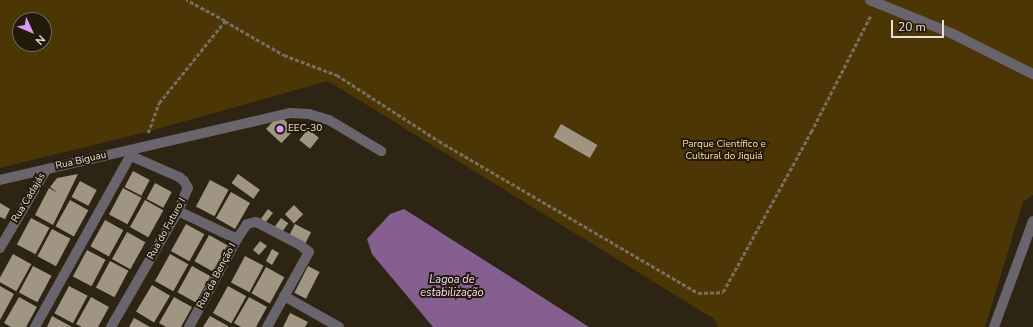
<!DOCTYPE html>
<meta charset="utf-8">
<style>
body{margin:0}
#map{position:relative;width:1033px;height:327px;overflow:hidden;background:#2d2414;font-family:"Nunito Sans",sans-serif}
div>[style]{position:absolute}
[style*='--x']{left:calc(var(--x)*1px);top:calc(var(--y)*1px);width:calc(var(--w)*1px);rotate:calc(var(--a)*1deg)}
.green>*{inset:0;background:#4c3605}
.water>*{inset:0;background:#855f90}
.building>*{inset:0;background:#a09583;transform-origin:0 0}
.path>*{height:2.5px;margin-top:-1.25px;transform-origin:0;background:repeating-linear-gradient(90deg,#766e61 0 4px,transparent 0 6px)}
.minor>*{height:10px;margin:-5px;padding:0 5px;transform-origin:5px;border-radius:5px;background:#6a646c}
.dots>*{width:11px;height:11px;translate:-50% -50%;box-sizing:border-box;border:2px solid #231a0b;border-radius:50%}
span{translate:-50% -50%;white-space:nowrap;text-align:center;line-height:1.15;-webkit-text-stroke:4px #231a0b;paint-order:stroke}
.poi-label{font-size:10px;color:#e7e1d7}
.left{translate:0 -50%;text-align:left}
.park-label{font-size:10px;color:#fadfae}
.street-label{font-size:10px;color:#e7e1d7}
.water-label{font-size:11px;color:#f2dbf8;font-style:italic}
.north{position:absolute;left:12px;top:12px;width:40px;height:40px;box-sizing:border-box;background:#231a0b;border:1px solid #716a5d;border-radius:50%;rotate:134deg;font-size:11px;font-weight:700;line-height:16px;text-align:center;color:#e7e1d7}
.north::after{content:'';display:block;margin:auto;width:14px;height:18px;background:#de98f2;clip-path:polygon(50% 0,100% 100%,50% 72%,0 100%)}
.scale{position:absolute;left:891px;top:20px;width:53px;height:18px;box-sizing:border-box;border:2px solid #e7e1d7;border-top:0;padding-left:5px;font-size:12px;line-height:14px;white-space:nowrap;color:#e7e1d7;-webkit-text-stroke:3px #231a0b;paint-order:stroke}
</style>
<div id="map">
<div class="green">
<i style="clip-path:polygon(evenodd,0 0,1033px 0,1033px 195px,1023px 202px,985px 327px,718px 327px,714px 319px,328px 81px,150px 131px,0 168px,0 0,20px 20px,44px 20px,44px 44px,20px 44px,20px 20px)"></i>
</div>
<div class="water">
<i style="clip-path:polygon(404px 209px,589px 327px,433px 327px,372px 254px,367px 239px,390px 214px)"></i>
</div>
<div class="building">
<i style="left:279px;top:115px;width:21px;height:19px;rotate:43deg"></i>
<i style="left:561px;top:124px;width:42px;height:15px;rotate:30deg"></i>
<i style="left:308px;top:129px;width:14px;height:14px;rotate:39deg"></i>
<i style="left:133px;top:171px;width:19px;height:18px;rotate:28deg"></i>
<i style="clip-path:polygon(78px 174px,53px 225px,35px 215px,49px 188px,58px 193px,50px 187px,57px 178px)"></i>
<i style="left:238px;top:174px;width:27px;height:11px;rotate:36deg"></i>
<i style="left:210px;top:180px;width:21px;height:30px;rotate:28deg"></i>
<i style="left:80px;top:181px;width:19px;height:18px;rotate:28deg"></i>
<i style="left:155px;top:183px;width:19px;height:18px;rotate:28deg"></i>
<i style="left:123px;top:188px;width:21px;height:30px;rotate:28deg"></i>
<i style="left:231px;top:192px;width:22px;height:30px;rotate:30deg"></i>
<i style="left:70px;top:200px;width:21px;height:30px;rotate:29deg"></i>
<i style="left:145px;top:200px;width:21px;height:31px;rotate:29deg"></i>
<i style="clip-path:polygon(0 203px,10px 209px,5px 219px,0 217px)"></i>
<i style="left:294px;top:205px;width:13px;height:13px;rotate:45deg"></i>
<i style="clip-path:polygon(268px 209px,273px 213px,265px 223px,260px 220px)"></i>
<i style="left:31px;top:218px;width:21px;height:30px;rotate:28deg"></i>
<i style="left:281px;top:218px;width:9px;height:12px;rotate:36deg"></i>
<i style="left:105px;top:220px;width:21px;height:30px;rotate:29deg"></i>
<i style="left:186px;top:224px;width:21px;height:31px;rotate:29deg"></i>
<i style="left:295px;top:224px;width:18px;height:15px;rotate:27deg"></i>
<i style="left:52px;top:229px;width:21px;height:31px;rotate:28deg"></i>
<i style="left:127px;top:232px;width:21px;height:31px;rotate:29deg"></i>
<i style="left:209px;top:235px;width:21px;height:30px;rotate:29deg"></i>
<i style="clip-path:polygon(260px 241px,267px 246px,259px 255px,253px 250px)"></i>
<i style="clip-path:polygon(272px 249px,279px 253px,272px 265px,266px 261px)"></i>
<i style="left:87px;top:250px;width:21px;height:30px;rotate:28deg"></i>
<i style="left:13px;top:254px;width:21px;height:31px;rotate:29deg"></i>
<i style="left:170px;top:254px;width:21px;height:31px;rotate:29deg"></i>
<i style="left:245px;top:256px;width:21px;height:30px;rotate:28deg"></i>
<i style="left:110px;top:261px;width:21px;height:30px;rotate:28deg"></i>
<i style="left:33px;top:266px;width:21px;height:30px;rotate:28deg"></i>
<i style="left:192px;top:266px;width:21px;height:30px;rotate:29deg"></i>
<i style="left:308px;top:266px;width:13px;height:30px;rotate:27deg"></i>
<i style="left:266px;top:267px;width:21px;height:30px;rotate:29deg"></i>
<i style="left:152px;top:285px;width:21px;height:31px;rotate:31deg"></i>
<i style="clip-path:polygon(0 286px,14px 294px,0 320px)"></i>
<i style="left:69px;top:286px;width:21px;height:31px;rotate:28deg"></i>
<i style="left:228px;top:286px;width:21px;height:31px;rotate:29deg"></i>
<i style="clip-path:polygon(19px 297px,37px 307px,26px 327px,11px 327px,4px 323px)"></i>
<i style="clip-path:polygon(91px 297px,109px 307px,98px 327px,82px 327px,76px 324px)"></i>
<i style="clip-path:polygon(174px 297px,192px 307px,181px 327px,166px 327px,159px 323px)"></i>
<i style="clip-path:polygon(249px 297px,267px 307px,256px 327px,241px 327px,234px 323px)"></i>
<i style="clip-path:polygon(290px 313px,308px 322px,305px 327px,283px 327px)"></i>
<i style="clip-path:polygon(52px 316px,72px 327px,47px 327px)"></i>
<i style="clip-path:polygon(210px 316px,228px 326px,228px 327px,203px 327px)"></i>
<i style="clip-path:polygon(134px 318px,150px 327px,129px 327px)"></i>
</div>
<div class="path">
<i style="--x:225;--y:21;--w:68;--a:30"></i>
<i style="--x:284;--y:55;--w:57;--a:20.7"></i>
<i style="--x:337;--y:75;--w:121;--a:32.9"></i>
<i style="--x:439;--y:141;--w:300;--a:30.4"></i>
<i style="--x:698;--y:293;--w:25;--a:-2"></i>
<i style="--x:723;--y:292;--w:183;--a:-61.2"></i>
<i style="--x:811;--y:132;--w:131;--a:-62.9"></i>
<i style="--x:148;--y:133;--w:32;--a:-70"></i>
<i style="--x:159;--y:103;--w:105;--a:-51.2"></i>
<i style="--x:225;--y:21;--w:44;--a:-151.7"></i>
</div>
<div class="minor">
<i style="--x:870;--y:0;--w:87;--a:22.2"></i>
<i style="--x:951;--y:33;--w:92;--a:26.6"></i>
<i style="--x:0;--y:180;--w:298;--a:-13"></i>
<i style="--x:290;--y:113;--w:19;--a:3"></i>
<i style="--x:309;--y:114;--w:21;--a:17"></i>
<i style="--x:329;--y:120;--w:61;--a:30.8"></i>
<i style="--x:178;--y:211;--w:65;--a:25.4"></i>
<i style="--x:237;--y:239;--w:100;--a:118.6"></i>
<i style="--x:237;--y:239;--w:18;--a:-56"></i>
<i style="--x:247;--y:224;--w:9;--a:-13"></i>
<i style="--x:256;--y:222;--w:50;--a:27.6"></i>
<i style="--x:300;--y:245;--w:11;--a:38"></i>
<i style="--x:309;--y:252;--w:86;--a:119.2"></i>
<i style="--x:0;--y:248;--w:91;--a:-59.5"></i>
<i style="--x:284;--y:296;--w:63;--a:29.4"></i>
<i style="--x:35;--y:327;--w:201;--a:-60.9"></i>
<i style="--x:111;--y:327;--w:134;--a:-60"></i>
<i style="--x:178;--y:211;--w:25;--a:-67"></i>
<i style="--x:188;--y:188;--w:8;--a:-120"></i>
<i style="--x:184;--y:181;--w:6;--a:-141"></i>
<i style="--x:179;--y:177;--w:52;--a:-156.4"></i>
<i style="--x:994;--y:327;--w:113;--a:-69.8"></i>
</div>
<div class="dots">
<i style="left:280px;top:129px;background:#de98f2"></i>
</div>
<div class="poi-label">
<span class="left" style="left:288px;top:129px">EEC-30</span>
</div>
<div class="park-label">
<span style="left:724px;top:150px">Parque Científico e<br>Cultural do Jiquiá</span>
</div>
<div class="street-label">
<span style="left:81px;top:161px;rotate:-13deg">Rua Biguau</span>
<span style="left:29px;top:198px;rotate:-59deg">Rua Cadajás</span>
<span style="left:167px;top:229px;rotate:-61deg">Rua do Futuro I</span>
<span style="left:217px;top:276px;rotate:-62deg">Rua da Benção I</span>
</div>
<div class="water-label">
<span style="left:452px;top:287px">Lagoa de<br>estabilização</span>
</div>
<div class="north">N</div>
<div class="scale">20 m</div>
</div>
